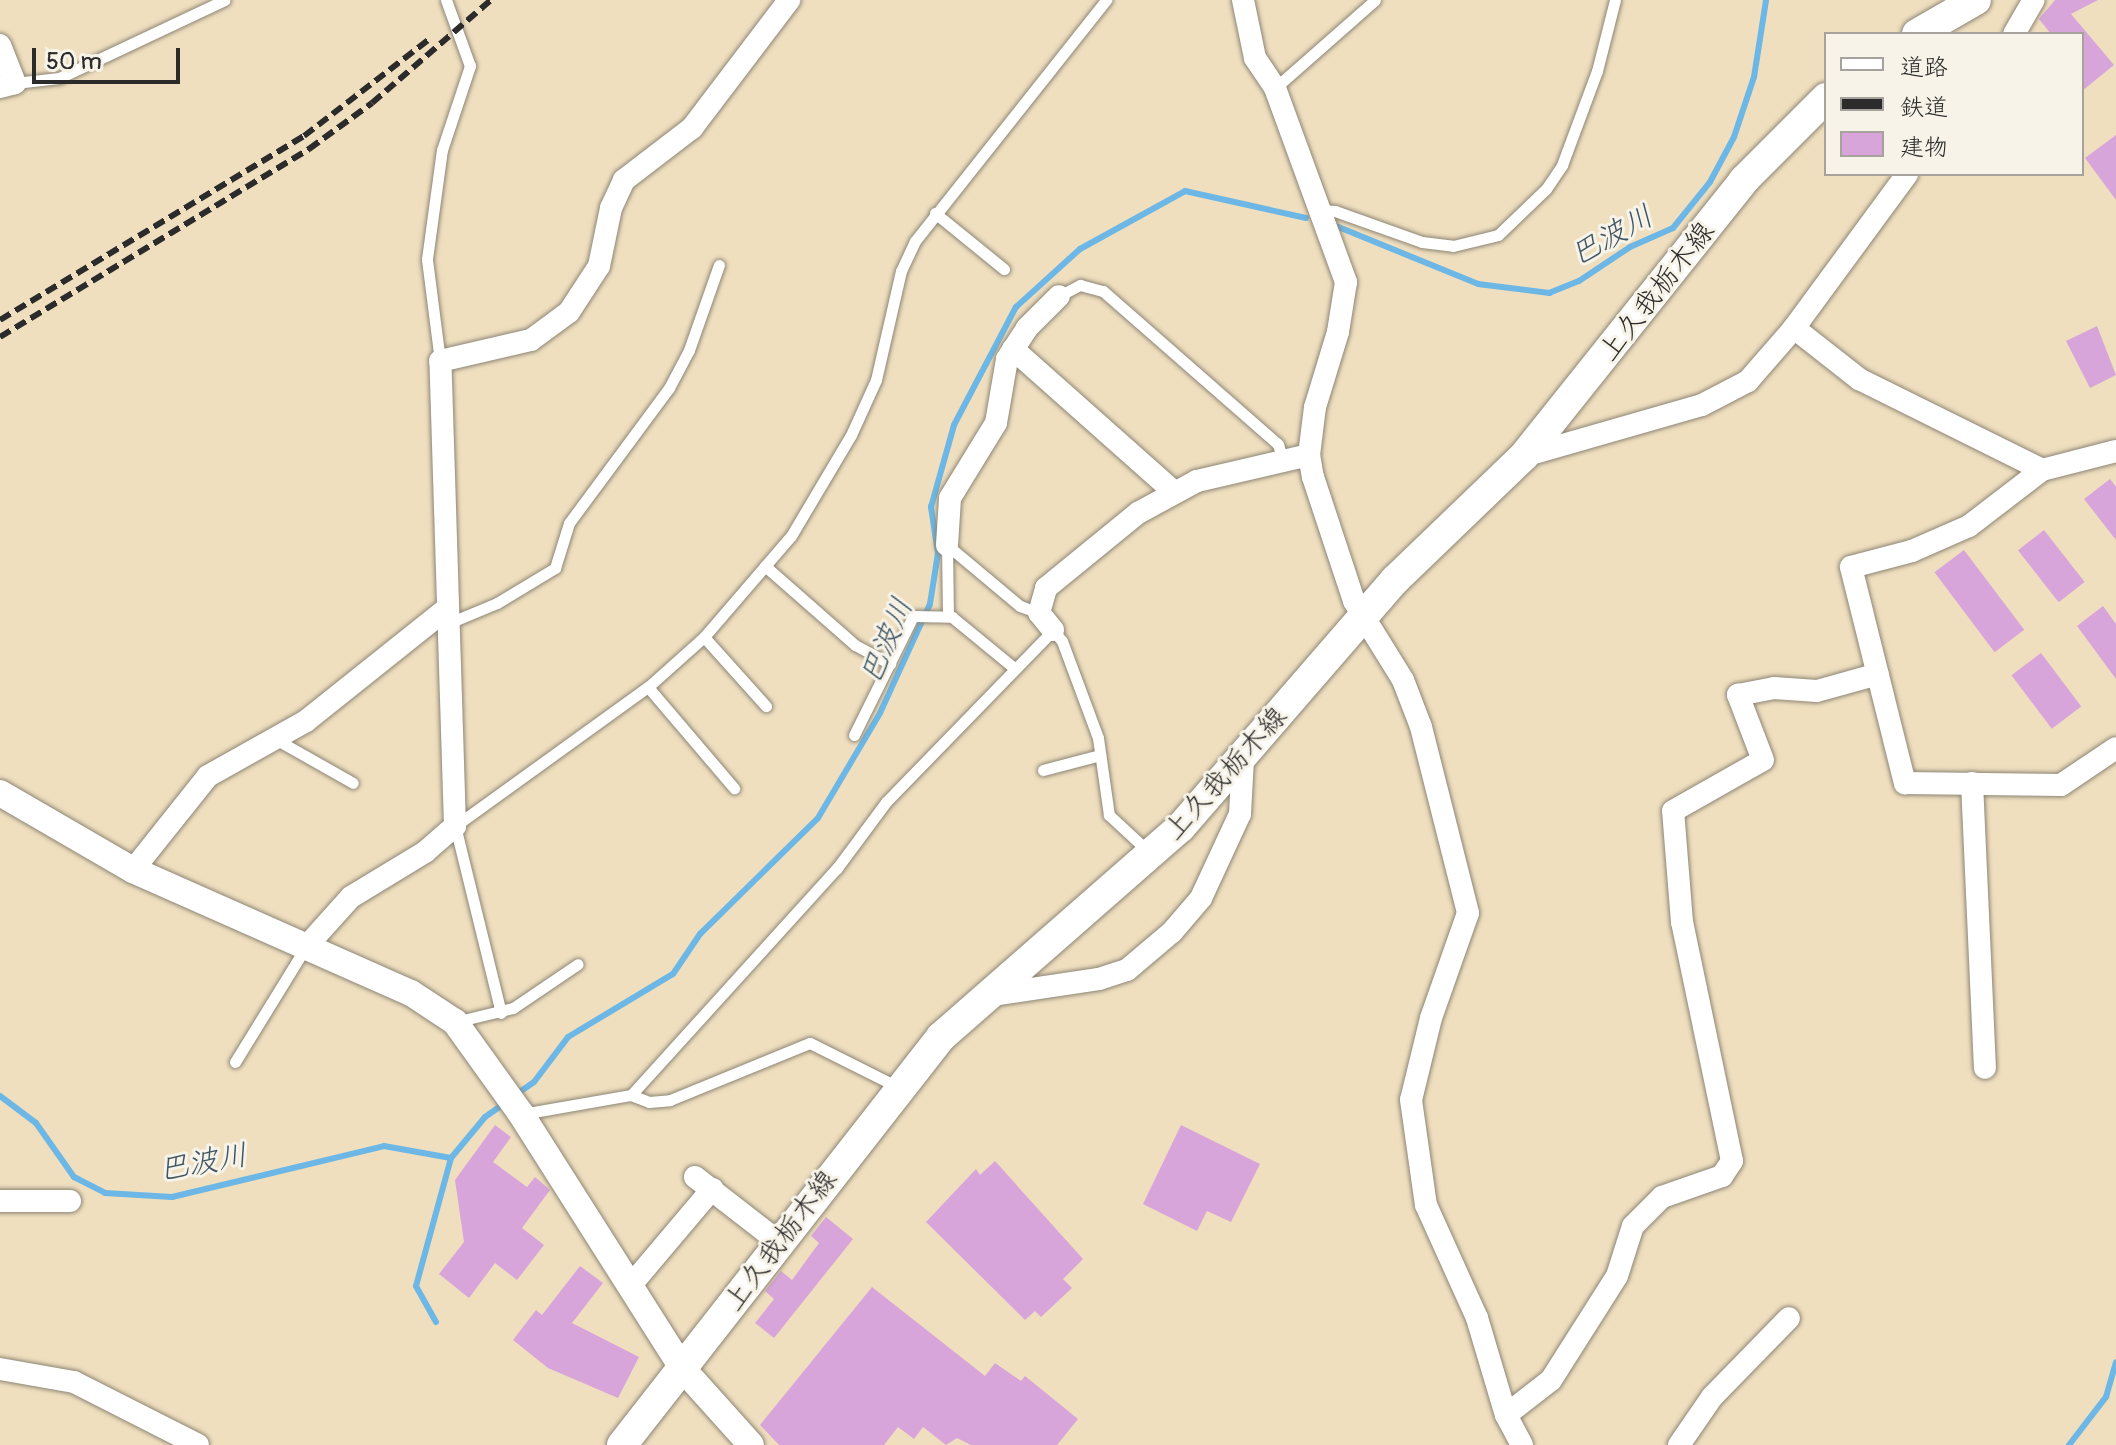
<!DOCTYPE html>
<meta charset="utf-8">
<style>
body{margin:0}
#map{position:relative;width:2116px;height:1445px;overflow:hidden;background:#efdfbf;font-family:Pangolin,"Klee One",sans-serif}
div>[style]{position:absolute}
[style*='--x']{left:calc(var(--x)*1px);top:calc(var(--y)*1px);width:calc(var(--w)*1px);rotate:calc(var(--a)*1deg)}
.stream>*{height:6px;margin:-3px;padding:0 3px;transform-origin:3px;border-radius:3px;background:#6cb7e5}
.building>*{inset:0;background:#d8a5da;transform-origin:0 0}
.roads{filter:drop-shadow(0 0 2px #8d8575) drop-shadow(0 0 2px #8d8575)}
.service>*{height:11px;margin:-5.5px;padding:0 5.5px;transform-origin:5.5px;border-radius:5.5px;background:#fff}
.minor>*{height:22px;margin:-11px;padding:0 11px;transform-origin:11px;border-radius:11px;background:#fff}
.tertiary>*{height:26px;margin:-13px;padding:0 13px;transform-origin:13px;border-radius:13px;background:#fff}
.secondary>*{height:30px;margin:-15px;padding:0 15px;transform-origin:15px;border-radius:15px;background:#fff}
.rail>*{height:6px;margin-top:-3px;transform-origin:0;background:repeating-linear-gradient(90deg,#2b2b2b 0 12px,transparent 0 18px)}
span{translate:-50% -50%;white-space:nowrap;text-align:center;line-height:1.15;-webkit-text-stroke:6px #f7f3e8;paint-order:stroke}
.street-label{font-size:28px;color:#2b2b2b}
.water-label{font-size:30px;color:#3e5563;font-style:italic}
.legend{position:absolute;left:1824px;top:32px;width:260px;height:144px;box-sizing:border-box;background:#f7f3e8;border:2px solid #a5a39c;margin:0;padding:10px 14px;list-style:none;font-size:24px;color:#2b2b2b}
.legend li{display:flex;align-items:center;gap:16px;height:40px}
.legend b{width:40px;border:2px solid #a5a39c}
.scale{position:absolute;left:32px;top:48px;width:148px;height:36px;box-sizing:border-box;border:4px solid #2b2b2b;border-top:0;padding-left:10px;font-size:24px;line-height:28px;white-space:nowrap;color:#2b2b2b;-webkit-text-stroke:6px #f7f3e8;paint-order:stroke}
</style>
<div id="map">
<div class="stream">
<i style="--x:1336;--y:226;--w:153;--a:22.2"></i>
<i style="--x:1478;--y:284;--w:72;--a:7.2"></i>
<i style="--x:1549;--y:293;--w:32;--a:-22"></i>
<i style="--x:1579;--y:281;--w:61;--a:-33.7"></i>
<i style="--x:1630;--y:247;--w:47;--a:-23.8"></i>
<i style="--x:1673;--y:228;--w:59;--a:-51.2"></i>
<i style="--x:1710;--y:182;--w:51;--a:-61.9"></i>
<i style="--x:1734;--y:137;--w:63;--a:-71.6"></i>
<i style="--x:1754;--y:77;--w:78;--a:-81.1"></i>
<i style="--x:0;--y:1096;--w:45;--a:36.9"></i>
<i style="--x:36;--y:1123;--w:66;--a:54.9"></i>
<i style="--x:74;--y:1177;--w:35;--a:27"></i>
<i style="--x:105;--y:1193;--w:67;--a:3.4"></i>
<i style="--x:172;--y:1197;--w:218;--a:-13.5"></i>
<i style="--x:384;--y:1146;--w:68;--a:10.2"></i>
<i style="--x:514;--y:1096;--w:24;--a:-35"></i>
<i style="--x:534;--y:1082;--w:56;--a:-52.9"></i>
<i style="--x:568;--y:1037;--w:122;--a:-31"></i>
<i style="--x:673;--y:974;--w:48;--a:-56"></i>
<i style="--x:700;--y:934;--w:165;--a:-44.5"></i>
<i style="--x:818;--y:818;--w:122;--a:-59.4"></i>
<i style="--x:880;--y:713;--w:120;--a:-65.4"></i>
<i style="--x:930;--y:604;--w:52;--a:-81.1"></i>
<i style="--x:938;--y:553;--w:47;--a:-98.7"></i>
<i style="--x:931;--y:507;--w:85;--a:-74.3"></i>
<i style="--x:954;--y:425;--w:133;--a:-62.3"></i>
<i style="--x:1016;--y:307;--w:86;--a:-42.2"></i>
<i style="--x:1080;--y:249;--w:120;--a:-28.9"></i>
<i style="--x:1185;--y:191;--w:124;--a:12.6"></i>
<i style="--x:436;--y:1322;--w:41;--a:-119.1"></i>
<i style="--x:416;--y:1286;--w:133;--a:-74.7"></i>
<i style="--x:451;--y:1158;--w:53;--a:-50.3"></i>
<i style="--x:485;--y:1117;--w:24;--a:-35"></i>
<i style="--x:2069;--y:1445;--w:61;--a:-52.4"></i>
<i style="--x:2106;--y:1397;--w:36;--a:-74"></i>
</div>
<div class="building">
<i style="clip-path:polygon(2055px 0,2098px 0,2071px 14px,2114px 65px,2082px 91px,2082px 34px,2051px 34px,2039px 19px)"></i>
<i style="clip-path:polygon(2116px 135px,2116px 200px,2085px 158px)"></i>
<i style="clip-path:polygon(2097px 326px,2116px 375px,2090px 388px,2066px 341px)"></i>
<i style="clip-path:polygon(2110px 479px,2116px 487px,2116px 540px,2084px 499px)"></i>
<i style="left:2044px;top:530px;width:66px;height:33px;rotate:52deg"></i>
<i style="left:1964px;top:550px;width:100px;height:37px;rotate:53deg"></i>
<i style="clip-path:polygon(2103px 606px,2116px 624px,2116px 679px,2077px 626px)"></i>
<i style="left:2041px;top:653px;width:67px;height:37px;rotate:53deg"></i>
<i style="clip-path:polygon(495px 1125px,511px 1137px,493px 1162px,527px 1187px,535px 1177px,550px 1190px,522px 1228px,544px 1245px,517px 1280px,495px 1263px,469px 1298px,439px 1274px,464px 1242px,455px 1180px)"></i>
<i style="clip-path:polygon(1181px 1125px,1260px 1164px,1231px 1222px,1207px 1211px,1197px 1231px,1143px 1204px)"></i>
<i style="clip-path:polygon(995px 1161px,1083px 1259px,1063px 1279px,1072px 1288px,1041px 1317px,1035px 1311px,1025px 1320px,926px 1222px,976px 1169px,980px 1175px)"></i>
<i style="clip-path:polygon(826px 1217px,853px 1239px,774px 1338px,755px 1323px,774px 1299px,765px 1291px,781px 1271px,792px 1280px,819px 1243px,811px 1236px)"></i>
<i style="clip-path:polygon(580px 1266px,603px 1283px,572px 1323px,639px 1357px,618px 1398px,548px 1368px,513px 1340px,536px 1310px,542px 1315px)"></i>
<i style="clip-path:polygon(872px 1287px,985px 1376px,995px 1363px,1021px 1381px,1025px 1376px,1078px 1419px,1057px 1445px,971px 1445px,957px 1438px,946px 1445px,923px 1427px,914px 1439px,898px 1427px,884px 1445px,779px 1445px,760px 1425px)"></i>
</div>
<div class="roads">
<div class="service">
<i style="--x:15;--y:83;--w:44;--a:-6.5"></i>
<i style="--x:59;--y:78;--w:183;--a:-25.2"></i>
<i style="--x:1275;--y:88;--w:133;--a:-41.3"></i>
<i style="--x:1320;--y:210;--w:15;--a:4"></i>
<i style="--x:1335;--y:211;--w:92;--a:19.6"></i>
<i style="--x:1422;--y:242;--w:31;--a:7"></i>
<i style="--x:1453;--y:246;--w:46;--a:-13.7"></i>
<i style="--x:1498;--y:235;--w:66;--a:-43.8"></i>
<i style="--x:1546;--y:189;--w:29;--a:-56"></i>
<i style="--x:1562;--y:165;--w:100;--a:-69.6"></i>
<i style="--x:1597;--y:71;--w:73;--a:-75.8"></i>
<i style="--x:935;--y:213;--w:89;--a:39.1"></i>
<i style="--x:1059;--y:296;--w:24;--a:-28"></i>
<i style="--x:1080;--y:285;--w:24;--a:15"></i>
<i style="--x:1103;--y:291;--w:232;--a:41.2"></i>
<i style="--x:1278;--y:444;--w:15;--a:74"></i>
<i style="--x:440;--y:361;--w:103;--a:-97.3"></i>
<i style="--x:427;--y:259;--w:110;--a:-82.2"></i>
<i style="--x:442;--y:150;--w:89;--a:-71.6"></i>
<i style="--x:470;--y:66;--w:70;--a:-110"></i>
<i style="--x:947;--y:545;--w:95;--a:39.9"></i>
<i style="--x:1020;--y:606;--w:20;--a:20"></i>
<i style="--x:947;--y:545;--w:70;--a:89.2"></i>
<i style="--x:765;--y:566;--w:120;--a:41.3"></i>
<i style="--x:855;--y:645;--w:40;--a:28"></i>
<i style="--x:449;--y:623;--w:52;--a:-22.6"></i>
<i style="--x:497;--y:603;--w:68;--a:-31.1"></i>
<i style="--x:555;--y:568;--w:47;--a:-72.7"></i>
<i style="--x:569;--y:523;--w:168;--a:-53.5"></i>
<i style="--x:669;--y:388;--w:43;--a:-62.2"></i>
<i style="--x:689;--y:350;--w:90;--a:-70.6"></i>
<i style="--x:704;--y:637;--w:93;--a:48.1"></i>
<i style="--x:648;--y:687;--w:133;--a:49.6"></i>
<i style="--x:854;--y:735;--w:133;--a:-63.6"></i>
<i style="--x:913;--y:616;--w:39;--a:1"></i>
<i style="--x:952;--y:617;--w:80;--a:39.4"></i>
<i style="--x:277;--y:740;--w:87;--a:29.5"></i>
<i style="--x:1043;--y:770;--w:59;--a:-14.7"></i>
<i style="--x:501;--y:1013;--w:193;--a:-103.8"></i>
<i style="--x:455;--y:826;--w:238;--a:-35.8"></i>
<i style="--x:648;--y:687;--w:75;--a:-41.8"></i>
<i style="--x:704;--y:637;--w:133;--a:-49.3"></i>
<i style="--x:791;--y:536;--w:117;--a:-59.3"></i>
<i style="--x:851;--y:435;--w:60;--a:-65.6"></i>
<i style="--x:876;--y:380;--w:112;--a:-77.1"></i>
<i style="--x:901;--y:271;--w:33;--a:-65"></i>
<i style="--x:915;--y:241;--w:308;--a:-51.6"></i>
<i style="--x:455;--y:1022;--w:60;--a:-13.6"></i>
<i style="--x:513;--y:1008;--w:78;--a:-34.1"></i>
<i style="--x:235;--y:1062;--w:134;--a:-58.4"></i>
<i style="--x:631;--y:1095;--w:307;--a:-47.8"></i>
<i style="--x:837;--y:868;--w:82;--a:-53.4"></i>
<i style="--x:886;--y:802;--w:240;--a:-45.8"></i>
<i style="--x:1053;--y:630;--w:14;--a:51"></i>
<i style="--x:1062;--y:641;--w:103;--a:69.6"></i>
<i style="--x:1098;--y:738;--w:78;--a:81.9"></i>
<i style="--x:1109;--y:815;--w:54;--a:42.8"></i>
<i style="--x:522;--y:1114;--w:111;--a:-9.9"></i>
<i style="--x:631;--y:1095;--w:19;--a:21"></i>
<i style="--x:649;--y:1102;--w:21;--a:-5"></i>
<i style="--x:670;--y:1100;--w:151;--a:-22.2"></i>
<i style="--x:810;--y:1043;--w:98;--a:26.6"></i>
</div>
<div class="minor">
<i style="--x:1243;--y:0;--w:59;--a:78.3"></i>
<i style="--x:1255;--y:58;--w:36;--a:56"></i>
<i style="--x:1275;--y:88;--w:207;--a:69.9"></i>
<i style="--x:1346;--y:282;--w:51;--a:99.1"></i>
<i style="--x:1338;--y:332;--w:78;--a:107"></i>
<i style="--x:1315;--y:407;--w:48;--a:97.1"></i>
<i style="--x:1309;--y:455;--w:22;--a:80"></i>
<i style="--x:1313;--y:477;--w:131;--a:71.7"></i>
<i style="--x:1354;--y:601;--w:93;--a:58.2"></i>
<i style="--x:1403;--y:680;--w:50;--a:69"></i>
<i style="--x:1421;--y:727;--w:192;--a:75.8"></i>
<i style="--x:1468;--y:913;--w:111;--a:109.4"></i>
<i style="--x:1431;--y:1018;--w:84;--a:103.7"></i>
<i style="--x:1411;--y:1100;--w:106;--a:81.9"></i>
<i style="--x:1426;--y:1205;--w:124;--a:65.7"></i>
<i style="--x:1477;--y:1318;--w:101;--a:73.4"></i>
<i style="--x:2014;--y:34;--w:39;--a:-60"></i>
<i style="--x:0;--y:45;--w:41;--a:68.5"></i>
<i style="--x:15;--y:83;--w:16;--a:165"></i>
<i style="--x:1794;--y:328;--w:83;--a:38.1"></i>
<i style="--x:1859;--y:379;--w:204;--a:26.4"></i>
<i style="--x:1013;--y:349;--w:215;--a:41.6"></i>
<i style="--x:2116;--y:451;--w:76;--a:165.6"></i>
<i style="--x:2042;--y:470;--w:92;--a:142.5"></i>
<i style="--x:1969;--y:526;--w:62;--a:156.3"></i>
<i style="--x:1912;--y:551;--w:63;--a:165.3"></i>
<i style="--x:1851;--y:567;--w:223;--a:76"></i>
<i style="--x:1905;--y:783;--w:156;--a:0.7"></i>
<i style="--x:2061;--y:785;--w:66;--a:-33.9"></i>
<i style="--x:1524;--y:456;--w:185;--a:-16"></i>
<i style="--x:1702;--y:405;--w:52;--a:-27.6"></i>
<i style="--x:1748;--y:381;--w:70;--a:-49"></i>
<i style="--x:1794;--y:328;--w:191;--a:-53.7"></i>
<i style="--x:947;--y:545;--w:47;--a:-86.3"></i>
<i style="--x:950;--y:498;--w:88;--a:-58.5"></i>
<i style="--x:996;--y:423;--w:65;--a:-80.2"></i>
<i style="--x:1007;--y:359;--w:37;--a:-57"></i>
<i style="--x:1027;--y:328;--w:45;--a:-45"></i>
<i style="--x:1053;--y:630;--w:22;--a:-129"></i>
<i style="--x:1039;--y:613;--w:26;--a:-74"></i>
<i style="--x:1046;--y:588;--w:119;--a:-39.2"></i>
<i style="--x:1138;--y:513;--w:67;--a:-28.5"></i>
<i style="--x:1197;--y:481;--w:115;--a:-13.1"></i>
<i style="--x:1972;--y:783;--w:285;--a:87.4"></i>
<i style="--x:133;--y:870;--w:120;--a:-51.4"></i>
<i style="--x:208;--y:776;--w:112;--a:-29.3"></i>
<i style="--x:306;--y:721;--w:178;--a:-38.6"></i>
<i style="--x:306;--y:947;--w:67;--a:-48"></i>
<i style="--x:351;--y:897;--w:87;--a:-31.3"></i>
<i style="--x:425;--y:852;--w:40;--a:-41"></i>
<i style="--x:455;--y:826;--w:465;--a:-91.8"></i>
<i style="--x:440;--y:361;--w:93;--a:-13"></i>
<i style="--x:531;--y:340;--w:47;--a:-36.4"></i>
<i style="--x:569;--y:312;--w:55;--a:-56.9"></i>
<i style="--x:599;--y:266;--w:59;--a:-78.3"></i>
<i style="--x:611;--y:208;--w:31;--a:-65"></i>
<i style="--x:624;--y:180;--w:86;--a:-37.4"></i>
<i style="--x:692;--y:128;--w:161;--a:-52.8"></i>
<i style="--x:985;--y:996;--w:115;--a:-8.5"></i>
<i style="--x:1099;--y:979;--w:29;--a:-18"></i>
<i style="--x:1127;--y:970;--w:59;--a:-40.2"></i>
<i style="--x:1172;--y:932;--w:45;--a:-49.5"></i>
<i style="--x:1201;--y:898;--w:93;--a:-65.1"></i>
<i style="--x:1240;--y:814;--w:55;--a:-86.9"></i>
<i style="--x:695;--y:1177;--w:108;--a:37.8"></i>
<i style="--x:0;--y:1201;--w:70;--a:0"></i>
<i style="--x:631;--y:1285;--w:126;--a:-49.8"></i>
<i style="--x:0;--y:1369;--w:75;--a:10"></i>
<i style="--x:74;--y:1382;--w:139;--a:26.9"></i>
<i style="--x:1522;--y:1445;--w:34;--a:-118"></i>
<i style="--x:1506;--y:1415;--w:57;--a:-37.9"></i>
<i style="--x:1551;--y:1380;--w:123;--a:-57.6"></i>
<i style="--x:1617;--y:1276;--w:52;--a:-72.3"></i>
<i style="--x:1633;--y:1226;--w:41;--a:-45"></i>
<i style="--x:1662;--y:1197;--w:64;--a:-19.3"></i>
<i style="--x:1722;--y:1176;--w:18;--a:-56"></i>
<i style="--x:1732;--y:1161;--w:244;--a:-101.8"></i>
<i style="--x:1682;--y:922;--w:111;--a:-94.6"></i>
<i style="--x:1673;--y:811;--w:103;--a:-29.5"></i>
<i style="--x:1763;--y:760;--w:70;--a:-111"></i>
<i style="--x:1738;--y:695;--w:37;--a:-11"></i>
<i style="--x:1774;--y:688;--w:43;--a:4"></i>
<i style="--x:1817;--y:691;--w:63;--a:-15.6"></i>
<i style="--x:1679;--y:1445;--w:58;--a:-55.5"></i>
<i style="--x:1712;--y:1397;--w:110;--a:-45.7"></i>
</div>
<div class="tertiary">
<i style="--x:0;--y:793;--w:154;--a:30.1"></i>
<i style="--x:133;--y:870;--w:304;--a:23.9"></i>
<i style="--x:411;--y:993;--w:53;--a:33.4"></i>
<i style="--x:455;--y:1022;--w:113;--a:54.3"></i>
<i style="--x:521;--y:1114;--w:301;--a:57.6"></i>
<i style="--x:682;--y:1368;--w:103;--a:48.1"></i>
</div>
<div class="secondary">
<i style="--x:1917;--y:34;--w:68;--a:-30"></i>
<i style="--x:622;--y:1445;--w:518;--a:-51.98"></i>
<i style="--x:941;--y:1037;--w:317;--a:-41.2"></i>
<i style="--x:1180;--y:828;--w:328;--a:-49.1"></i>
<i style="--x:1395;--y:580;--w:179;--a:-43.9"></i>
<i style="--x:1524;--y:456;--w:353;--a:-51.4"></i>
<i style="--x:1744;--y:180;--w:116;--a:-45"></i>
</div>
</div>
<div class="rail">
<i style="--x:0;--y:320;--w:355;--a:-31.2"></i>
<i style="--x:304;--y:136;--w:160;--a:-37.7"></i>
<i style="--x:0;--y:337;--w:362;--a:-31.3"></i>
<i style="--x:309;--y:149;--w:78;--a:-36.1"></i>
<i style="--x:372;--y:103;--w:157;--a:-40.9"></i>
</div>
<div class="street-label">
<span style="left:1657px;top:292px;rotate:-52deg">上久我栃木線</span>
<span style="left:1226px;top:774px;rotate:-48deg">上久我栃木線</span>
<span style="left:781px;top:1241px;rotate:-53deg">上久我栃木線</span>
</div>
<div class="water-label">
<span style="left:1612px;top:236px;rotate:-29deg">巴波川</span>
<span style="left:887px;top:641px;rotate:-67deg">巴波川</span>
<span style="left:203px;top:1163px;rotate:-10deg">巴波川</span>
</div>
<ul class="legend">
<li><b style="height:10px;background:#fff"></b>道路</li>
<li><b style="height:10px;background:#2b2b2b"></b>鉄道</li>
<li><b style="height:22px;background:#d8a5da"></b>建物</li>
</ul>
<div class="scale">50 m</div>
</div>
